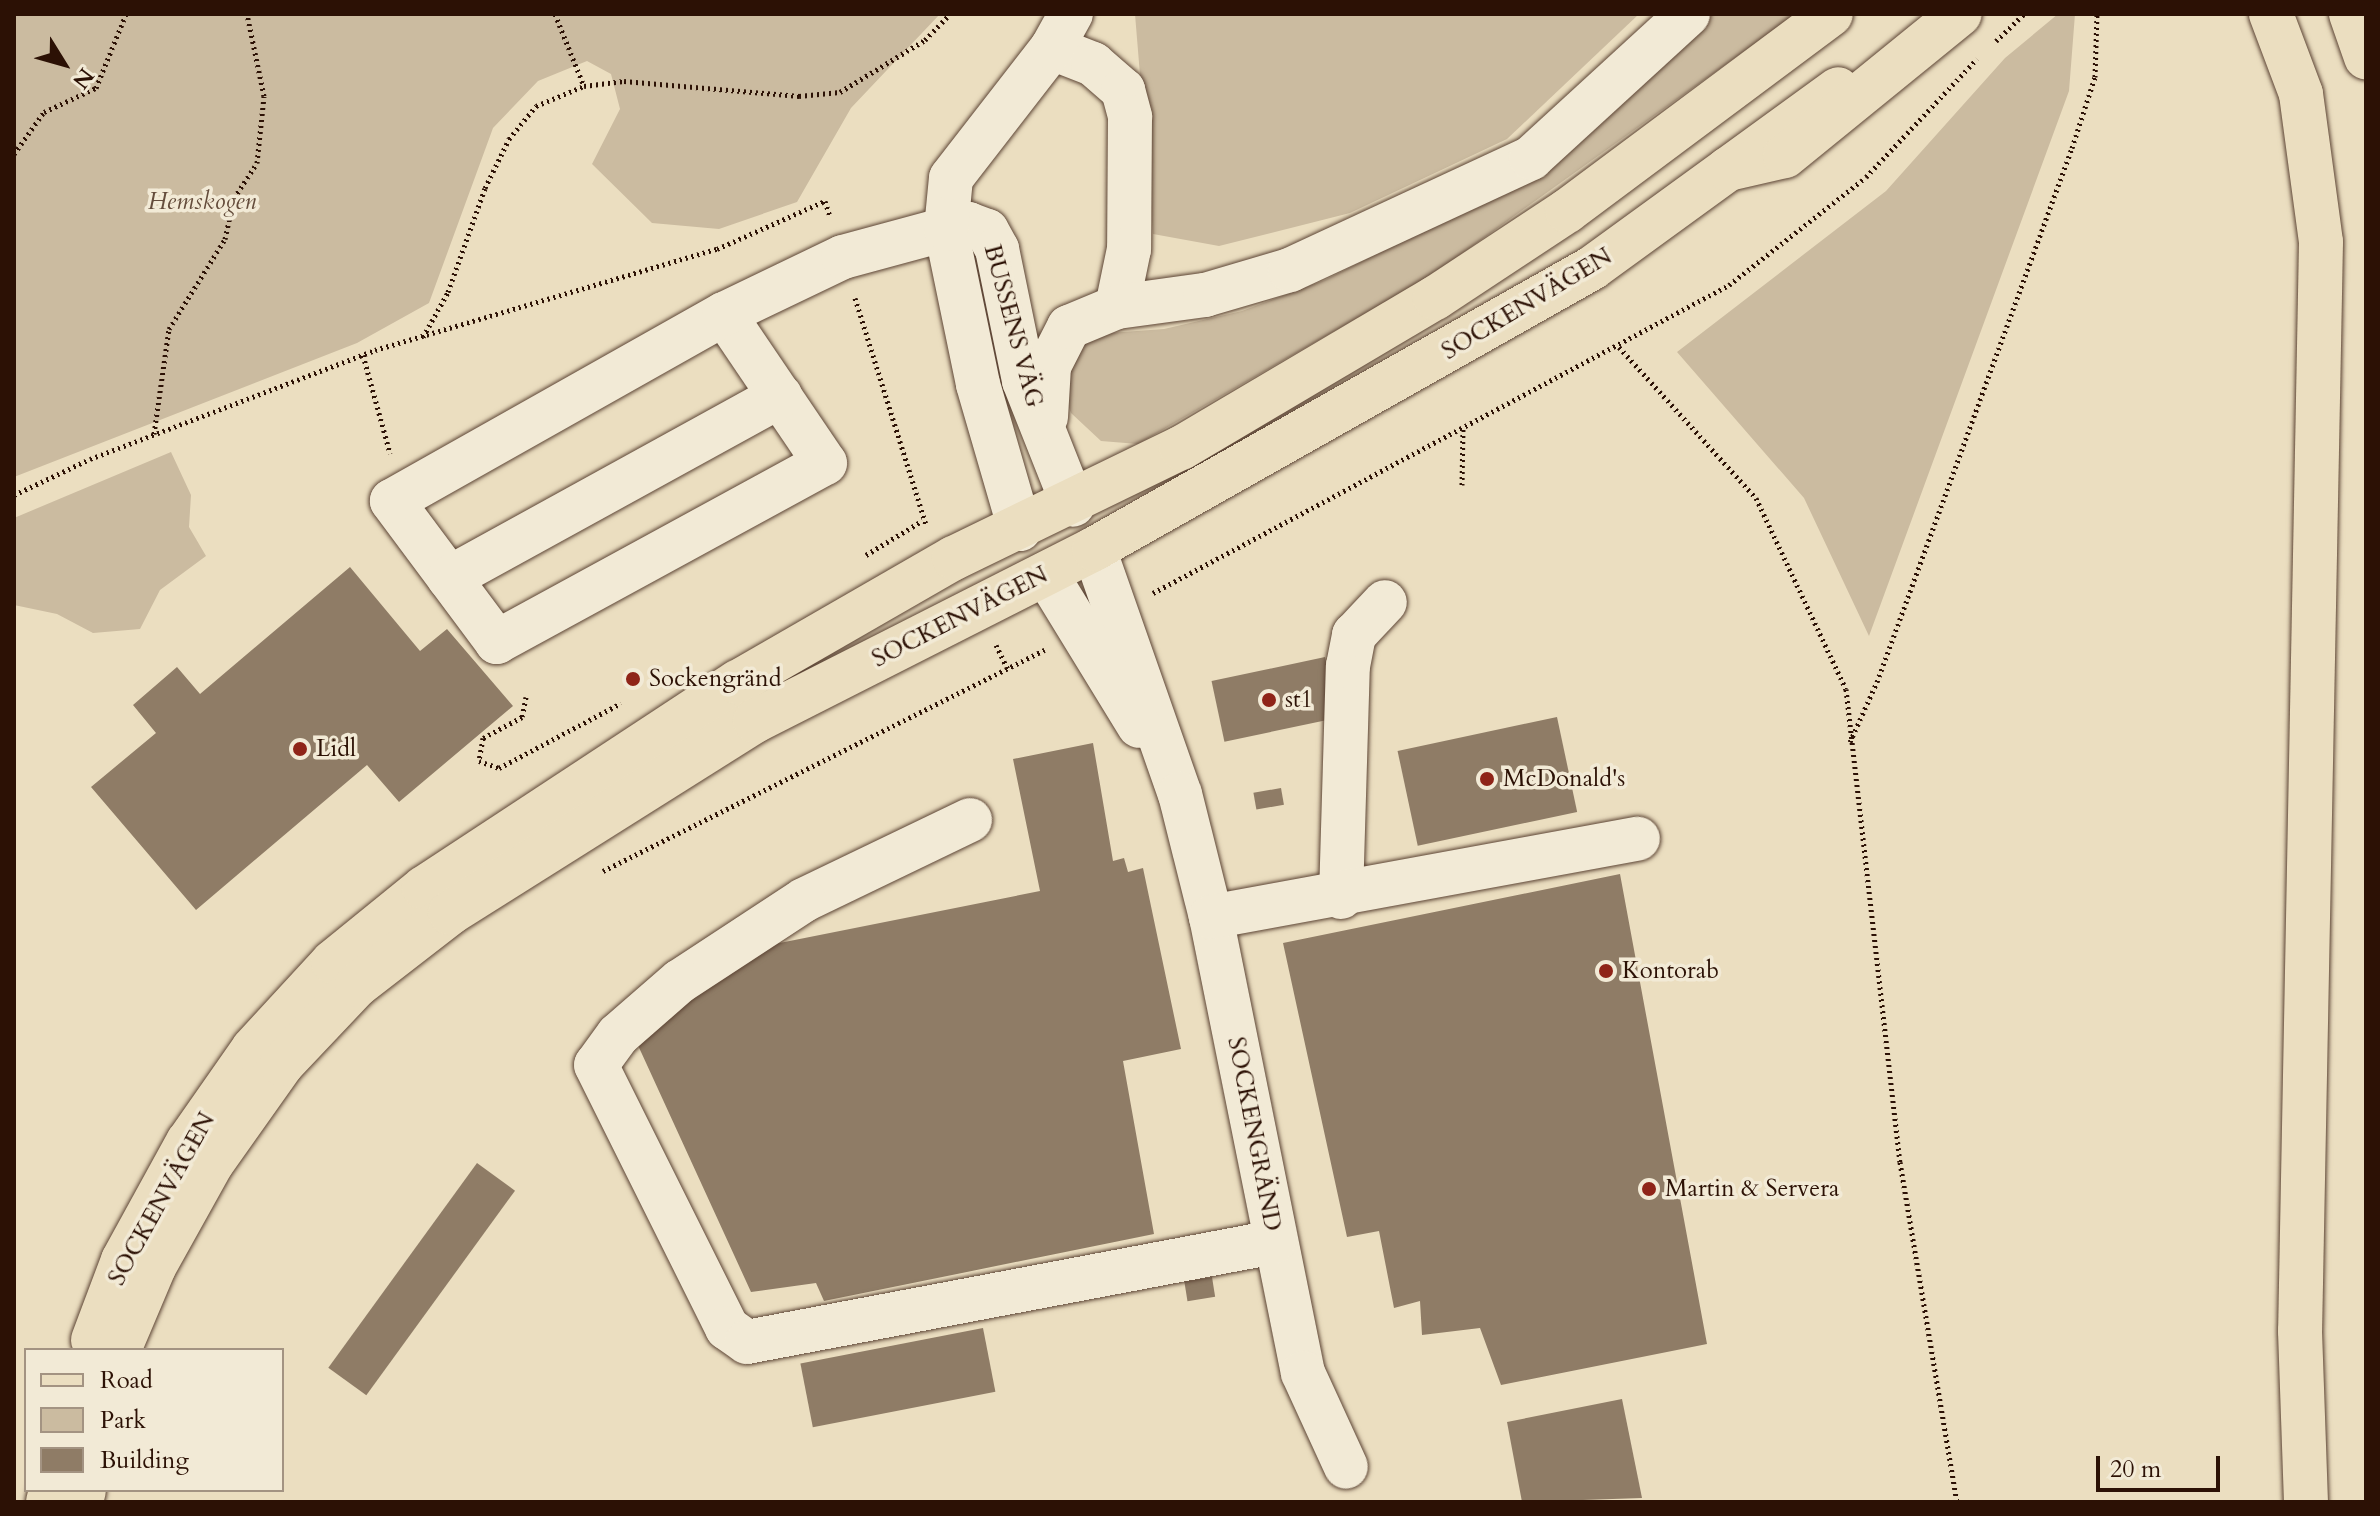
<!DOCTYPE html>
<meta charset="utf-8">
<style>
body{margin:0}
#map{position:relative;width:2380px;height:1516px;overflow:hidden;background:#ebdec0;font-family:Cardo,serif}
div>[style]{position:absolute}
[style*='--x']{left:calc(var(--x)*1px);top:calc(var(--y)*1px);width:calc(var(--w)*1px);rotate:calc(var(--a)*1deg)}
.green>*{inset:0;background:#cbbba0}
.building>*{inset:0;background:#8f7c66;transform-origin:0 0}
.path>*{height:5px;margin-top:-2.5px;transform-origin:0;background:repeating-linear-gradient(90deg,#2c1105 0 2px,transparent 0 6px)}
.roads{filter:drop-shadow(0 0 2px #5c4434) drop-shadow(0 0 2px #5c4434)}
.minor>*{height:44px;margin:-22px;padding:0 22px;transform-origin:22px;border-radius:22px;background:#f2ead6}
.major>*{height:44px;margin:-22px;padding:0 22px;transform-origin:22px;border-radius:22px;background:#ebdec0}
.highway>*{height:44px;margin:-22px;padding:0 22px;transform-origin:22px;border-radius:22px;background:#ebdec0}
.dots>*{width:22px;height:22px;translate:-50% -50%;box-sizing:border-box;border:4px solid #f2ead6;border-radius:50%}
span{translate:-50% -50%;white-space:nowrap;text-align:center;line-height:1.15;-webkit-text-stroke:7px #f2ead6;paint-order:stroke}
.park-label{font-size:24px;color:#644c3b;font-style:italic}
.street-label{font-size:24px;color:#2c1105}
.poi-label{font-size:24px;color:#2c1105}
.left{translate:0 -50%;text-align:left}
.frame{position:absolute;inset:0;border:16px solid #2c1105;pointer-events:none}
.legend{position:absolute;left:24px;top:1348px;width:260px;height:144px;box-sizing:border-box;background:#f2ead6;border:2px solid #a39382;margin:0;padding:10px 14px;list-style:none;font-size:24px;color:#2c1105}
.legend li{display:flex;align-items:center;gap:16px;height:40px}
.legend b{width:40px;border:2px solid #a39382}
.north{position:absolute;left:24px;top:24px;width:80px;height:80px;-webkit-text-stroke:6px #f2ead6;paint-order:stroke;rotate:127deg;font-size:22px;font-weight:700;line-height:32px;text-align:center;color:#2c1105}
.north::after{content:'';display:block;margin:auto;width:28px;height:36px;background:#2c1105;clip-path:polygon(50% 0,100% 100%,50% 72%,0 100%)}
.scale{position:absolute;left:2096px;top:1456px;width:124px;height:36px;box-sizing:border-box;border:4px solid #2c1105;border-top:0;padding-left:10px;font-size:24px;line-height:28px;white-space:nowrap;color:#2c1105;-webkit-text-stroke:6px #f2ead6;paint-order:stroke}
</style>
<div id="map">
<div class="green">
<i style="clip-path:polygon(14px 14px,940px 14px,851px 108px,797px 202px,719px 229px,652px 223px,592px 164px,620px 109px,611px 74px,587px 61px,538px 81px,493px 128px,429px 303px,357px 343px,14px 477px)"></i>
<i style="clip-path:polygon(1135px 14px,1639px 14px,1507px 139px,1350px 213px,1219px 246px,1153px 234px)"></i>
<i style="clip-path:polygon(1707px 14px,1796px 14px,1432px 275px,1138px 444px,1101px 441px,1071px 413px,1063px 392px,1066px 356px,1096px 334px,1164px 329px,1242px 311px,1325px 280px,1474px 205px)"></i>
<i style="clip-path:polygon(2058px 14px,2075px 14px,2069px 91px,1869px 636px,1804px 498px,1677px 352px,1886px 191px,2005px 58px)"></i>
<i style="clip-path:polygon(171px 452px,191px 495px,189px 527px,206px 556px,160px 590px,140px 629px,93px 633px,57px 614px,14px 605px,14px 518px)"></i>
</div>
<div class="building">
<i style="clip-path:polygon(350px 567px,420px 651px,447px 629px,513px 706px,399px 802px,367px 765px,196px 910px,91px 787px,156px 733px,133px 705px,177px 667px,200px 694px)"></i>
<i style="left:1325px;top:657px;width:62px;height:116px;rotate:78deg"></i>
<i style="left:1557px;top:717px;width:97px;height:163px;rotate:78deg"></i>
<i style="clip-path:polygon(1093px 743px,1113px 861px,1124px 858px,1128px 872px,1143px 868px,1181px 1049px,1123px 1061px,1154px 1234px,824px 1301px,816px 1283px,751px 1292px,636px 1041px,754px 948px,1040px 891px,1013px 759px)"></i>
<i style="left:1281px;top:788px;width:17px;height:28px;rotate:80deg"></i>
<i style="clip-path:polygon(1620px 874px,1707px 1344px,1501px 1385px,1480px 1328px,1422px 1335px,1420px 1301px,1394px 1308px,1379px 1231px,1347px 1237px,1283px 943px)"></i>
<i style="left:477px;top:1163px;width:47px;height:253px;rotate:36deg"></i>
<i style="left:1212px;top:1277px;width:20px;height:28px;rotate:81deg"></i>
<i style="left:983px;top:1328px;width:65px;height:186px;rotate:79deg"></i>
<i style="clip-path:polygon(1622px 1399px,1642px 1498px,1522px 1502px,1507px 1422px)"></i>
</div>
<div class="path">
<i style="--x:555;--y:14;--w:78;--a:68.1"></i>
<i style="--x:1996;--y:41;--w:39;--a:-44"></i>
<i style="--x:14;--y:154;--w:52;--a:-54.5"></i>
<i style="--x:44;--y:112;--w:57;--a:-24.8"></i>
<i style="--x:96;--y:88;--w:80;--a:-67.9"></i>
<i style="--x:855;--y:298;--w:237;--a:72.6"></i>
<i style="--x:423;--y:337;--w:51;--a:-60.9"></i>
<i style="--x:448;--y:292;--w:110;--a:-70.4"></i>
<i style="--x:485;--y:188;--w:55;--a:-63.9"></i>
<i style="--x:509;--y:139;--w:43;--a:-50.7"></i>
<i style="--x:536;--y:106;--w:52;--a:-22.6"></i>
<i style="--x:584;--y:86;--w:40;--a:-7.1"></i>
<i style="--x:624;--y:81;--w:176;--a:4.9"></i>
<i style="--x:799;--y:96;--w:41;--a:-5.6"></i>
<i style="--x:840;--y:92;--w:100;--a:-31.5"></i>
<i style="--x:925;--y:40;--w:36;--a:-46"></i>
<i style="--x:1619;--y:347;--w:204;--a:47.8"></i>
<i style="--x:1756;--y:498;--w:211;--a:64.8"></i>
<i style="--x:1846;--y:689;--w:476;--a:83.5"></i>
<i style="--x:1900;--y:1162;--w:345;--a:80.5"></i>
<i style="--x:363;--y:355;--w:102;--a:74.6"></i>
<i style="--x:154;--y:434;--w:106;--a:-81.9"></i>
<i style="--x:169;--y:329;--w:106;--a:-58.1"></i>
<i style="--x:225;--y:239;--w:42;--a:-77.6"></i>
<i style="--x:234;--y:198;--w:42;--a:-56.7"></i>
<i style="--x:257;--y:163;--w:67;--a:-84"></i>
<i style="--x:264;--y:96;--w:84;--a:-101.7"></i>
<i style="--x:1462;--y:485;--w:56;--a:-89"></i>
<i style="--x:14;--y:495;--w:84;--a:-25.3"></i>
<i style="--x:90;--y:459;--w:305;--a:-20.9"></i>
<i style="--x:375;--y:350;--w:357;--a:-16.5"></i>
<i style="--x:717;--y:249;--w:118;--a:-24"></i>
<i style="--x:825;--y:201;--w:16;--a:72"></i>
<i style="--x:866;--y:555;--w:66;--a:-31.3"></i>
<i style="--x:1153;--y:593;--w:653;--a:-28.13"></i>
<i style="--x:1729;--y:285;--w:174;--a:-38.2"></i>
<i style="--x:1866;--y:177;--w:162;--a:-46.8"></i>
<i style="--x:996;--y:645;--w:28;--a:64"></i>
<i style="--x:526;--y:697;--w:20;--a:101"></i>
<i style="--x:522;--y:717;--w:44;--a:151.7"></i>
<i style="--x:483;--y:738;--w:23;--a:100"></i>
<i style="--x:479;--y:761;--w:21;--a:19"></i>
<i style="--x:499;--y:768;--w:138;--a:-28"></i>
<i style="--x:1850;--y:742;--w:66;--a:-65.8"></i>
<i style="--x:1877;--y:682;--w:568;--a:-69.94"></i>
<i style="--x:2072;--y:148;--w:75;--a:-72.1"></i>
<i style="--x:2095;--y:77;--w:63;--a:-88.2"></i>
<i style="--x:603;--y:871;--w:494;--a:-26.6"></i>
</div>
<div class="roads">
<div class="minor">
<i style="--x:1052;--y:48;--w:44;--a:21.3"></i>
<i style="--x:1093;--y:64;--w:40;--a:41"></i>
<i style="--x:1123;--y:90;--w:28;--a:75"></i>
<i style="--x:1130;--y:117;--w:132;--a:90.4"></i>
<i style="--x:1129;--y:249;--w:59;--a:101.7"></i>
<i style="--x:724;--y:314;--w:180;--a:55.9"></i>
<i style="--x:825;--y:463;--w:374;--a:151.4"></i>
<i style="--x:497;--y:642;--w:176;--a:-126.7"></i>
<i style="--x:392;--y:501;--w:381;--a:-29.4"></i>
<i style="--x:724;--y:314;--w:132;--a:-25.6"></i>
<i style="--x:843;--y:257;--w:107;--a:-15.2"></i>
<i style="--x:946;--y:229;--w:23;--a:-13"></i>
<i style="--x:968;--y:224;--w:20;--a:20"></i>
<i style="--x:987;--y:231;--w:21;--a:61"></i>
<i style="--x:997;--y:249;--w:135;--a:78.4"></i>
<i style="--x:1024;--y:381;--w:133;--a:68.4"></i>
<i style="--x:1046;--y:417;--w:51;--a:-86.6"></i>
<i style="--x:1049;--y:366;--w:44;--a:-62.9"></i>
<i style="--x:1069;--y:327;--w:52;--a:-22.6"></i>
<i style="--x:1117;--y:307;--w:89;--a:-7.8"></i>
<i style="--x:1205;--y:295;--w:89;--a:-16.4"></i>
<i style="--x:1290;--y:270;--w:266;--a:-24.9"></i>
<i style="--x:1531;--y:158;--w:213;--a:-42.5"></i>
<i style="--x:1020;--y:529;--w:151;--a:-106.2"></i>
<i style="--x:978;--y:384;--w:158;--a:-101.7"></i>
<i style="--x:946;--y:229;--w:51;--a:-84.4"></i>
<i style="--x:951;--y:178;--w:165;--a:-52.2"></i>
<i style="--x:1052;--y:48;--w:39;--a:-61"></i>
<i style="--x:1094;--y:549;--w:260;--a:70.7"></i>
<i style="--x:1180;--y:794;--w:127;--a:75.9"></i>
<i style="--x:1211;--y:917;--w:465;--a:78.6"></i>
<i style="--x:1303;--y:1373;--w:103;--a:65.4"></i>
<i style="--x:1046;--y:574;--w:178;--a:58.5"></i>
<i style="--x:449;--y:578;--w:378;--a:-28.8"></i>
<i style="--x:970;--y:820;--w:184;--a:154.3"></i>
<i style="--x:804;--y:900;--w:148;--a:146.8"></i>
<i style="--x:680;--y:981;--w:82;--a:138.9"></i>
<i style="--x:618;--y:1035;--w:37;--a:126"></i>
<i style="--x:596;--y:1065;--w:294;--a:63.5"></i>
<i style="--x:727;--y:1328;--w:24;--a:35"></i>
<i style="--x:747;--y:1342;--w:536;--a:-10.74"></i>
<i style="--x:1341;--y:897;--w:231;--a:-88.3"></i>
<i style="--x:1348;--y:666;--w:32;--a:-79"></i>
<i style="--x:1354;--y:635;--w:45;--a:-46.8"></i>
<i style="--x:1211;--y:917;--w:434;--a:-10.4"></i>
</div>
<div class="major">
<i style="--x:93;--y:1340;--w:85;--a:-69.4"></i>
<i style="--x:123;--y:1260;--w:135;--a:-61.2"></i>
<i style="--x:188;--y:1142;--w:113;--a:-55"></i>
<i style="--x:253;--y:1049;--w:118;--a:-47.4"></i>
<i style="--x:333;--y:962;--w:117;--a:-39.1"></i>
<i style="--x:424;--y:888;--w:376;--a:-33.3"></i>
<i style="--x:738;--y:682;--w:249;--a:-29.9"></i>
<i style="--x:954;--y:558;--w:252;--a:-25.9"></i>
<i style="--x:1181;--y:448;--w:295;--a:-30.6"></i>
<i style="--x:1435;--y:298;--w:158;--a:-33.4"></i>
<i style="--x:1567;--y:211;--w:329;--a:-36.7"></i>
<i style="--x:119;--y:1350;--w:90;--a:-67.1"></i>
<i style="--x:154;--y:1267;--w:119;--a:-60.9"></i>
<i style="--x:212;--y:1163;--w:121;--a:-54.7"></i>
<i style="--x:282;--y:1064;--w:109;--a:-46.5"></i>
<i style="--x:357;--y:985;--w:118;--a:-37.7"></i>
<i style="--x:450;--y:913;--w:360;--a:-32.2"></i>
<i style="--x:755;--y:721;--w:380;--a:-26.9"></i>
<i style="--x:1094;--y:549;--w:572;--a:-29.43"></i>
<i style="--x:1592;--y:268;--w:304;--a:-36"></i>
<i style="--x:48;--y:1502;--w:12;--a:-76"></i>
<i style="--x:81;--y:1502;--w:12;--a:-76"></i>
</div>
<div class="highway">
<i style="--x:2271;--y:14;--w:85;--a:69.4"></i>
<i style="--x:2301;--y:94;--w:149;--a:82.3"></i>
<i style="--x:2321;--y:242;--w:1089;--a:91.1"></i>
<i style="--x:2300;--y:1331;--w:171;--a:88"></i>
<i style="--x:2351;--y:14;--w:46;--a:70.8"></i>
<i style="--x:1728;--y:169;--w:58;--a:-12.8"></i>
<i style="--x:1785;--y:156;--w:225;--a:-39.1"></i>
</div>
</div>
<div class="dots">
<i style="left:633px;top:679px;background:#8f2418"></i>
<i style="left:1269px;top:700px;background:#8f2418"></i>
<i style="left:300px;top:749px;background:#8f2418"></i>
<i style="left:1487px;top:779px;background:#8f2418"></i>
<i style="left:1606px;top:971px;background:#8f2418"></i>
<i style="left:1649px;top:1189px;background:#8f2418"></i>
</div>
<div class="park-label">
<span style="left:202px;top:202px">Hemskogen</span>
</div>
<div class="street-label">
<span style="left:1527px;top:304px;rotate:-31deg">SOCKENVÄGEN</span>
<span style="left:1013px;top:326px;rotate:75deg">BUSSENS VÄG</span>
<span style="left:960px;top:617px;rotate:-27deg">SOCKENVÄGEN</span>
<span style="left:1254px;top:1134px;rotate:79deg">SOCKENGRÄND</span>
<span style="left:162px;top:1199px;rotate:-61deg">SOCKENVÄGEN</span>
</div>
<div class="poi-label">
<span class="left" style="left:649px;top:679px">Sockengränd</span>
<span class="left" style="left:1285px;top:700px">st1</span>
<span class="left" style="left:316px;top:749px">Lidl</span>
<span class="left" style="left:1503px;top:779px">McDonald's</span>
<span class="left" style="left:1622px;top:971px">Kontorab</span>
<span class="left" style="left:1665px;top:1189px">Martin &amp; Servera</span>
</div>
<div class="frame"></div>
<ul class="legend">
<li><b style="height:10px;background:#ebdec0"></b>Road</li>
<li><b style="height:22px;background:#cbbba0"></b>Park</li>
<li><b style="height:22px;background:#8f7c66"></b>Building</li>
</ul>
<div class="north">N</div>
<div class="scale">20 m</div>
</div>
